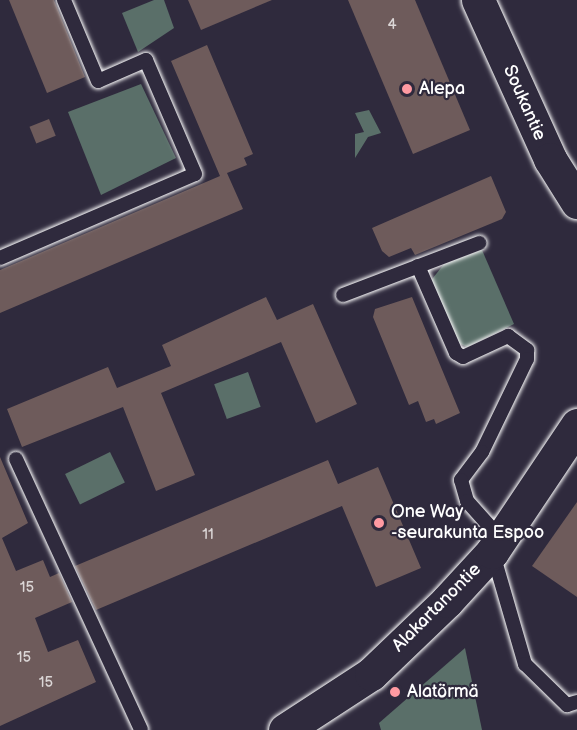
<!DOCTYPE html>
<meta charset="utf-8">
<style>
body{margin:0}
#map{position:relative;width:577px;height:730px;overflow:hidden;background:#2f2a3d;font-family:"Balsamiq Sans",sans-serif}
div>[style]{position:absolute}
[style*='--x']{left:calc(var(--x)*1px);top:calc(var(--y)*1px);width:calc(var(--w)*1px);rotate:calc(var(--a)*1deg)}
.green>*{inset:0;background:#5a6f69;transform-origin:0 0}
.building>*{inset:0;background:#6e5b5b;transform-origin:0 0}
.roads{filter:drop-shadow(0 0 2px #fff) drop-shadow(0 0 2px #fff)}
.lane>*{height:14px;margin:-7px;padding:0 7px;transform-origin:7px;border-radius:7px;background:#2f2a3d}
.secondary>*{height:33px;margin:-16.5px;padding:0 16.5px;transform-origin:16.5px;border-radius:16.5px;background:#2f2a3d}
.dots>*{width:16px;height:16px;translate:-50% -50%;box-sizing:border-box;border:3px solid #2f2a3d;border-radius:50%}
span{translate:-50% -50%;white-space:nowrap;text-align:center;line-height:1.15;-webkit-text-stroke:4.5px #2f2a3d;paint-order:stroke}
.number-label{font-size:15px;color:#dbd6d6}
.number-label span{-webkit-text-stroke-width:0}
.poi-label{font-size:18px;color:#fff}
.left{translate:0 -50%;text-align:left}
.street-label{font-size:18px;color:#fff}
</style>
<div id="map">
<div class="green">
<i style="clip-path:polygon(154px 0,164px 0,174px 28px,138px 52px,122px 13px)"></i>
<i style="clip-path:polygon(141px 84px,176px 158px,101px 195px,68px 112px)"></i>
<i style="clip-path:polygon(369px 110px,381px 133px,368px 137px,355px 158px,355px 134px,364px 132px,355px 113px)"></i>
<i style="clip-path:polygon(482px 250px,514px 324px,467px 347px,456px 342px,429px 283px,444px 264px)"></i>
<i style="left:248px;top:372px;width:37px;height:36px;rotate:70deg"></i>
<i style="left:110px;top:452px;width:34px;height:50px;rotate:64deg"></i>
<i style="clip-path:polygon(465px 648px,482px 730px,381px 730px,379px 723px)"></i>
</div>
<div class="building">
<i style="clip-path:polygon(9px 0,54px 0,85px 77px,47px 93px)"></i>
<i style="clip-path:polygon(188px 0,272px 0,201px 30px)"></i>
<i style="clip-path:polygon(348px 0,415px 0,470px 130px,413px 154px)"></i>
<i style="clip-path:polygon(207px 45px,253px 154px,244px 158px,247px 165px,227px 173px,243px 209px,0 313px,0 270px,220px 176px,171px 61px)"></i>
<i style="left:49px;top:119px;width:18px;height:21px;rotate:68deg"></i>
<i style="clip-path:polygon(491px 176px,506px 212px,502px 219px,415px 255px,411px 248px,389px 257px,382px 251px,372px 228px)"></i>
<i style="clip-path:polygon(266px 297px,277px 320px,313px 304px,357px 404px,316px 423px,281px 342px,161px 393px,195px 475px,156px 491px,123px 407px,22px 447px,7px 409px,108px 367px,117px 388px,171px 366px,162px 345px)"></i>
<i style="clip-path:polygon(412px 297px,460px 413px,436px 424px,434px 419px,426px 422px,418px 401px,409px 405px,373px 317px,375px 309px)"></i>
<i style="clip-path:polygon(0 457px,28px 523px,2px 538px,16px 571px,43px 560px,50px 577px,59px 573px,72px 602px,35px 618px,48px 652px,78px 640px,96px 682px,0 726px)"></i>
<i style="clip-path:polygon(328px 460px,338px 484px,378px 467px,421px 568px,376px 587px,342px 506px,96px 610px,75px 566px)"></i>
<i style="clip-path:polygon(577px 502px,577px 597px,532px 566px)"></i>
</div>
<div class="roads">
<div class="lane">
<i style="--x:0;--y:258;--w:212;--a:-23.3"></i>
<i style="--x:195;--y:174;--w:124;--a:-113.3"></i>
<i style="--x:146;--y:60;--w:52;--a:156.4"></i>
<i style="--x:98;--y:81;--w:88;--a:-112.8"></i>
<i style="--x:418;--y:266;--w:95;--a:66.4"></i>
<i style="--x:456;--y:353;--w:8;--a:30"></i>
<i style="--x:463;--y:357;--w:50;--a:-25"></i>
<i style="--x:508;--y:336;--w:24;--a:36"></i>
<i style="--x:527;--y:350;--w:9;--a:90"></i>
<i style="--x:527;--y:359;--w:103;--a:115.8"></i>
<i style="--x:482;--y:452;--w:35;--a:127"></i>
<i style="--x:461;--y:480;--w:22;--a:74"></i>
<i style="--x:467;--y:501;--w:51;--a:48.2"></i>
<i style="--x:343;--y:295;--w:146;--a:-20.9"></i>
<i style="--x:16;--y:459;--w:298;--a:65.2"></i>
<i style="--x:493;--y:554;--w:115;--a:73.8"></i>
<i style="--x:525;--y:664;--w:59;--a:44.3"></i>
<i style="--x:567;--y:705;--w:10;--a:-17"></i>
</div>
<div class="secondary">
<i style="--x:478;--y:0;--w:175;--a:65.6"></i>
<i style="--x:550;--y:159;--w:51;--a:57.9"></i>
<i style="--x:285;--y:730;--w:103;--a:-33.1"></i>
<i style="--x:371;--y:674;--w:105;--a:-43.8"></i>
<i style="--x:447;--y:601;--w:67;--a:-47.4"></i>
<i style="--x:492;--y:552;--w:153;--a:-56.2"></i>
</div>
</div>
<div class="dots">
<i style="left:407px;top:89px;background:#ff9aa2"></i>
<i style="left:379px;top:523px;background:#ff9aa2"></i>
<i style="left:395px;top:692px;background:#ff9aa2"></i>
</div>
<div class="number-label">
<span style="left:392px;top:25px">4</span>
<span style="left:208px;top:535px">11</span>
<span style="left:27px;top:588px">15</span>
<span style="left:24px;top:658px">15</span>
<span style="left:46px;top:683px">15</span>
</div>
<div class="poi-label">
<span class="left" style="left:419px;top:89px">Alepa</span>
<span class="left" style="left:391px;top:523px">One Way<br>-seurakunta Espoo</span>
<span class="left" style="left:407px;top:692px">Alatörmä</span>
</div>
<div class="street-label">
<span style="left:524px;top:103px;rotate:66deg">Soukantie</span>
<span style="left:437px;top:608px;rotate:-45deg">Alakartanontie</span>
</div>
</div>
